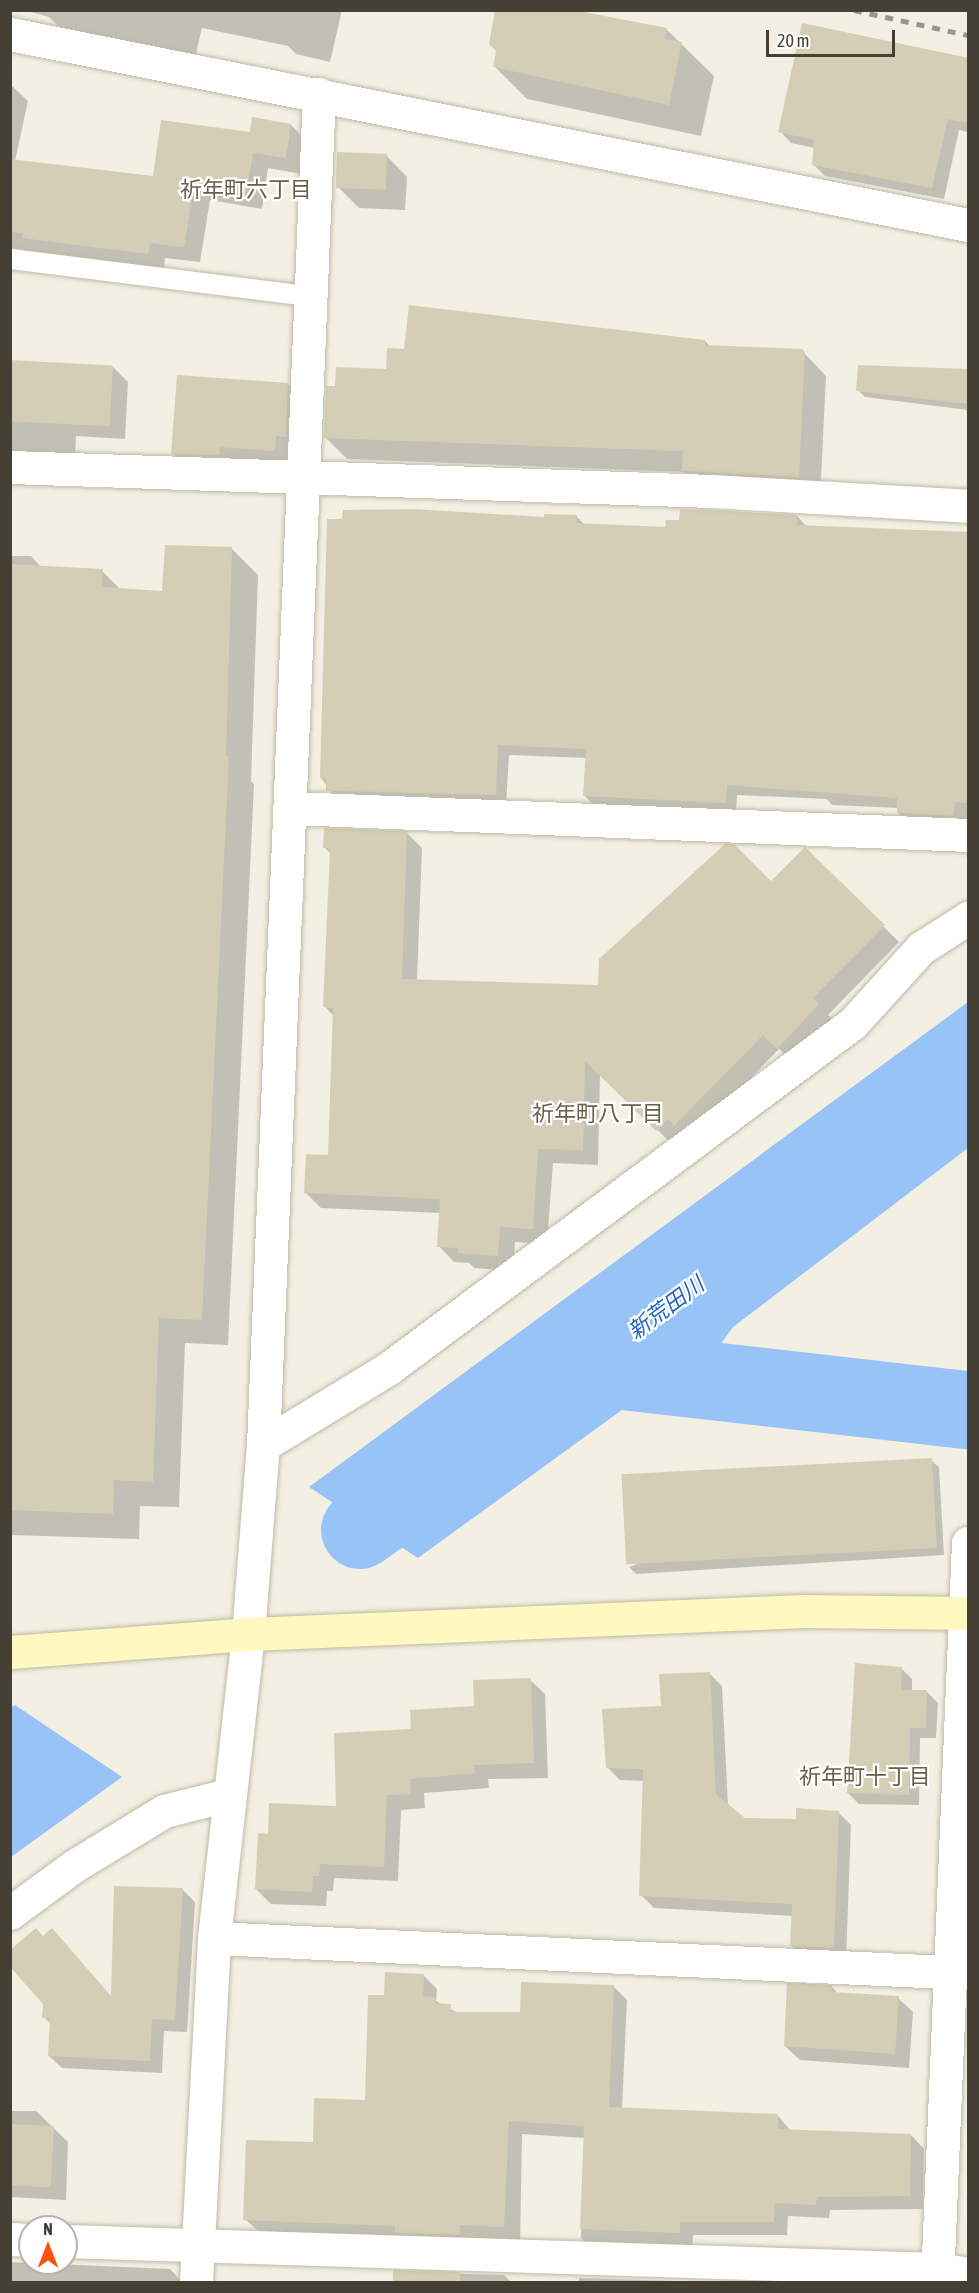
<!DOCTYPE html>
<meta charset="utf-8">
<style>
body{margin:0}
#map{position:relative;width:979px;height:2293px;overflow:hidden;background:#f3f0e3;font-family:"Asap Condensed","Noto Sans JP",sans-serif}
div>[style]{position:absolute}
[style*='--x']{left:calc(var(--x)*1px);top:calc(var(--y)*1px);width:calc(var(--w)*1px);rotate:calc(var(--a)*1deg)}
.water>*{inset:0;background:#98c3f7}
.shadow>*{inset:0;background:#0003}
.river>*{height:78px;margin:-39px;padding:0 39px;transform-origin:39px;border-radius:39px;background:#98c3f7}
.building>*{inset:0;background:#d5ceb7;transform-origin:0 0}
.roads{filter:drop-shadow(0 0 2px #bfbaa5) drop-shadow(0 0 2px #bfbaa5)}
.lane>*{height:20px;margin:-10px;padding:0 10px;transform-origin:10px;border-radius:10px;background:#fff}
.street>*{height:33px;margin:-16.5px;padding:0 16.5px;transform-origin:16.5px;border-radius:16.5px;background:#fff}
.secondary>*{height:33px;margin:-16.5px;padding:0 16.5px;transform-origin:16.5px;border-radius:16.5px;background:#fff8c1}
.rail>*{height:4.5px;margin-top:-2.25px;transform-origin:0;background:repeating-linear-gradient(90deg,#949494 0 8px,transparent 0 16px)}
span{translate:-50% -50%;white-space:nowrap;text-align:center;line-height:1.15;-webkit-text-stroke:4.5px #fff;paint-order:stroke}
.neighbourhood-label{font-size:22px;color:#696049}
.water-label{font-size:22px;color:#2366ba;font-style:italic}
.frame{position:absolute;inset:0;border:12px solid #454033;pointer-events:none}
.north{position:absolute;left:18px;top:2215px;width:60px;height:60px;box-sizing:border-box;background:#fff;border:2px solid #b5b3ad;border-radius:50%;rotate:0deg;font-size:16px;font-weight:700;line-height:24px;text-align:center;color:#454033}
.north::after{content:'';display:block;margin:auto;width:21px;height:27px;background:#ff520e;clip-path:polygon(50% 0,100% 100%,50% 72%,0 100%)}
.scale{position:absolute;left:766px;top:30px;width:129px;height:27px;box-sizing:border-box;border:3px solid #454033;border-top:0;padding-left:8px;font-size:18px;line-height:21px;white-space:nowrap;color:#454033;-webkit-text-stroke:4px #fff;paint-order:stroke}
</style>
<div id="map">
<div class="water">
<i style="clip-path:polygon(968px 1002px,968px 1148px,733px 1327px,717px 1349px,670px 1394px,637px 1399px,418px 1558px,309px 1487px)"></i>
<i style="clip-path:polygon(15px 1705px,122px 1777px,11px 1857px,10px 1708px)"></i>
</div>
<div class="shadow">
<i style="clip-path:polygon(24px 10px,342px 10px,330px 62px,296px 54px,288px 46px,202px 28px,195px 57px,61px 29px,49px 17px)"></i>
<i style="clip-path:polygon(666px 29px,714px 76px,701px 136px,527px 99px,494px 66px,498px 51px)"></i>
<i style="clip-path:polygon(968px 60px,968px 132px,959px 130px,944px 199px,825px 176px,814px 165px,815px 148px,791px 143px,780px 131px)"></i>
<i style="clip-path:polygon(10px 84px,28px 101px,15px 161px,154px 178px,251px 134px,291px 125px,307px 141px,302px 174px,268px 168px,262px 209px,210px 200px,200px 262px,165px 258px,164px 269px,10px 248px)"></i>
<i style="clip-path:polygon(386px 155px,407px 177px,405px 210px,359px 208px,338px 187px)"></i>
<i style="clip-path:polygon(705px 341px,711px 347px,805px 354px,826px 376px,820px 499px,705px 493px,684px 472px,347px 459px,325px 437px,336px 388px,387px 370px)"></i>
<i style="clip-path:polygon(10px 362px,112px 366px,128px 382px,125px 439px,76px 436px,75px 456px,10px 456px)"></i>
<i style="clip-path:polygon(968px 371px,968px 410px,865px 397px,858px 390px)"></i>
<i style="clip-path:polygon(288px 384px,302px 399px,289px 465px,187px 467px,173px 453px)"></i>
<i style="clip-path:polygon(576px 516px,585px 525px,667px 529px,797px 516px,807px 527px,968px 539px,968px 812px,965px 826px,909px 824px,898px 813px,899px 808px,832px 805px,827px 799px,737px 795px,736px 813px,595px 807px,585px 796px,587px 758px,509px 755px,506px 805px,338px 801px,321px 778px,545px 519px)"></i>
<i style="clip-path:polygon(232px 549px,258px 575px,251px 781px,254px 784px,228px 1345px,185px 1343px,179px 1507px,140px 1506px,139px 1539px,10px 1535px,10px 556px,31px 556px,41px 567px,102px 571px,121px 590px,163px 592px)"></i>
<i style="clip-path:polygon(407px 833px,422px 848px,417px 981px,599px 987px,771px 883px,805px 849px,899px 942px,828px 1015px,834px 1020px,793px 1063px,779px 1049px,691px 1140px,673px 1145px,600px 1074px,598px 1165px,553px 1163px,547px 1244px,515px 1242px,513px 1271px,474px 1268px,469px 1263px,454px 1262px,439px 1246px,441px 1213px,321px 1208px,306px 1193px,330px 1156px,334px 1016px,325px 1007px,331px 854px,324px 847px)"></i>
<i style="clip-path:polygon(931px 1460px,939px 1467px,944px 1555px,636px 1574px,629px 1567px)"></i>
<i style="clip-path:polygon(901px 1668px,912px 1679px,912px 1691px,927px 1692px,938px 1703px,936px 1738px,920px 1738px,919px 1805px,859px 1804px,848px 1793px)"></i>
<i style="clip-path:polygon(709px 1673px,722px 1686px,728px 1806px,745px 1819px,797px 1821px,838px 1812px,851px 1825px,846px 1960px,804px 1958px,791px 1945px,793px 1916px,654px 1908px,641px 1895px,644px 1781px,620px 1780px,607px 1767px,663px 1707px)"></i>
<i style="clip-path:polygon(530px 1680px,545px 1694px,548px 1778px,488px 1779px,489px 1788px,424px 1793px,425px 1808px,401px 1810px,398px 1881px,334px 1878px,333px 1891px,327px 1891px,326px 1906px,271px 1904px,256px 1889px,270px 1836px,337px 1807px,413px 1730px,476px 1708px)"></i>
<i style="clip-path:polygon(182px 1889px,195px 1902px,187px 2032px,164px 2031px,162px 2073px,62px 2068px,49px 2056px,51px 2024px,44px 2017px,112px 1998px)"></i>
<i style="clip-path:polygon(423px 1975px,437px 1989px,436px 2001px,458px 2013px,522px 2013px,614px 1987px,627px 2000px,622px 2109px,778px 2116px,791px 2131px,911px 2135px,924px 2149px,923px 2209px,830px 2210px,829px 2218px,788px 2216px,787px 2235px,693px 2235px,692px 2255px,594px 2252px,581px 2238px,585px 2138px,522px 2134px,520px 2249px,259px 2232px,245px 2219px,314px 2144px,366px 2101px,386px 1997px)"></i>
<i style="clip-path:polygon(832px 1987px,838px 1994px,898px 1998px,913px 2012px,909px 2068px,800px 2060px,785px 2046px)"></i>
<i style="clip-path:polygon(10px 2111px,36px 2111px,68px 2142px,66px 2200px,10px 2197px)"></i>
<i style="clip-path:polygon(10px 2262px,170px 2269px,182px 2282px,10px 2282px)"></i>
<i style="clip-path:polygon(395px 2272px,504px 2275px,511px 2282px,394px 2282px)"></i>
<i style="clip-path:polygon(579px 2278px,677px 2281px,678px 2282px,579px 2282px)"></i>
</div>
<div class="river">
<i style="--x:588;--y:1367;--w:382;--a:6.5"></i>
<i style="--x:360;--y:1530;--w:116;--a:-35.9"></i>
</div>
<div class="building">
<i style="clip-path:polygon(495px 10px,574px 10px,667px 28px,665px 39px,682px 42px,669px 105px,493px 67px,496px 51px,489px 44px)"></i>
<i style="clip-path:polygon(802px 23px,969px 58px,969px 123px,948px 119px,932px 188px,812px 165px,814px 140px,778px 132px)"></i>
<i style="clip-path:polygon(252px 117px,291px 124px,286px 158px,253px 153px,246px 194px,194px 185px,184px 247px,150px 243px,148px 254px,22px 238px,23px 233px,10px 232px,10px 159px,153px 176px,161px 120px,250px 132px)"></i>
<i style="left:337px;top:152px;width:50px;height:36px;rotate:2deg"></i>
<i style="clip-path:polygon(409px 305px,705px 340px,705px 345px,802px 349px,805px 352px,799px 477px,682px 471px,683px 451px,324px 438px,326px 386px,335px 386px,336px 367px,386px 369px,387px 348px,404px 349px)"></i>
<i style="left:10px;top:360px;width:103px;height:61px;rotate:3deg"></i>
<i style="clip-path:polygon(858px 365px,969px 369px,969px 404px,856px 391px)"></i>
<i style="clip-path:polygon(177px 375px,288px 383px,286px 437px,276px 436px,275px 451px,220px 447px,219px 455px,171px 454px)"></i>
<i style="clip-path:polygon(413px 509px,544px 517px,544px 514px,577px 515px,576px 523px,665px 527px,666px 520px,679px 520px,680px 509px,709px 510px,797px 515px,797px 525px,969px 532px,968px 803px,955px 802px,954px 816px,897px 813px,897px 798px,727px 785px,726px 803px,583px 796px,586px 749px,498px 745px,496px 795px,326px 791px,326px 779px,320px 778px,327px 519px,342px 519px,343px 510px)"></i>
<i style="clip-path:polygon(165px 545px,232px 547px,226px 756px,229px 756px,202px 1320px,159px 1318px,153px 1482px,114px 1480px,113px 1514px,10px 1510px,10px 564px,103px 569px,102px 587px,162px 591px)"></i>
<i style="clip-path:polygon(324px 828px,407px 831px,402px 979px,598px 985px,599px 959px,725px 844px,734px 844px,771px 881px,805px 847px,885px 925px,813px 998px,819px 1004px,777px 1049px,763px 1035px,674px 1126px,668px 1119px,656px 1131px,585px 1061px,583px 1150px,538px 1149px,533px 1229px,500px 1227px,498px 1256px,458px 1253px,458px 1248px,437px 1247px,440px 1199px,304px 1193px,306px 1154px,328px 1155px,333px 1008px,323px 1007px,330px 848px,323px 848px)"></i>
<i style="left:932px;top:1458px;width:90px;height:311px;rotate:87deg"></i>
<i style="clip-path:polygon(855px 1663px,902px 1667px,901px 1690px,927px 1690px,926px 1728px,910px 1728px,909px 1795px,847px 1793px)"></i>
<i style="clip-path:polygon(710px 1672px,716px 1794px,745px 1818px,796px 1819px,796px 1808px,839px 1811px,834px 1948px,790px 1946px,792px 1904px,639px 1896px,643px 1769px,606px 1768px,602px 1709px,661px 1706px,659px 1674px)"></i>
<i style="clip-path:polygon(531px 1678px,534px 1763px,474px 1765px,475px 1773px,410px 1779px,411px 1794px,387px 1795px,384px 1867px,320px 1864px,319px 1876px,313px 1876px,312px 1892px,255px 1889px,258px 1833px,268px 1834px,269px 1803px,336px 1806px,334px 1733px,411px 1729px,410px 1710px,474px 1706px,473px 1680px)"></i>
<i style="clip-path:polygon(114px 1886px,183px 1888px,175px 2020px,152px 2019px,150px 2061px,48px 2056px,50px 2018px,42px 2018px,43px 2004px,10px 1967px,10px 1950px,36px 1928px,43px 1936px,52px 1928px,111px 1996px)"></i>
<i style="clip-path:polygon(385px 1972px,424px 1974px,423px 1996px,435px 1997px,435px 2003px,451px 2004px,450px 2012px,520px 2012px,521px 1982px,614px 1985px,609px 2107px,778px 2114px,778px 2129px,911px 2134px,910px 2196px,817px 2197px,816px 2205px,775px 2203px,774px 2222px,680px 2222px,680px 2233px,580px 2229px,584px 2126px,509px 2121px,504px 2227px,460px 2225px,460px 2235px,395px 2233px,395px 2226px,243px 2220px,246px 2140px,313px 2142px,314px 2098px,365px 2100px,368px 1995px,384px 1995px)"></i>
<i style="clip-path:polygon(787px 1983px,832px 1985px,832px 1992px,899px 1996px,895px 2054px,784px 2046px)"></i>
<i style="left:10px;top:2124px;width:44px;height:61px;rotate:3deg"></i>
<i style="clip-path:polygon(393px 2270px,460px 2272px,460px 2283px,393px 2283px)"></i>
</div>
<div class="roads">
<div class="lane">
<i style="--x:10;--y:259;--w:301;--a:7.1"></i>
</div>
<div class="street">
<i style="--x:10;--y:34;--w:977;--a:11.28"></i>
<i style="--x:10;--y:467;--w:700;--a:1.96"></i>
<i style="--x:710;--y:491;--w:258;--a:3.3"></i>
<i style="--x:291;--y:808;--w:678;--a:2.28"></i>
<i style="--x:263;--y:1445;--w:148;--a:-31.4"></i>
<i style="--x:389;--y:1368;--w:578;--a:-36.63"></i>
<i style="--x:853;--y:1023;--w:101;--a:-47.8"></i>
<i style="--x:921;--y:948;--w:56;--a:-32.6"></i>
<i style="--x:10;--y:1913;--w:79;--a:-36.3"></i>
<i style="--x:74;--y:1866;--w:105;--a:-31.4"></i>
<i style="--x:164;--y:1811;--w:66;--a:-14"></i>
<i style="--x:214;--y:1938;--w:755;--a:2.66"></i>
<i style="--x:10;--y:2239;--w:20;--a:3"></i>
<i style="--x:66;--y:2241;--w:871;--a:1.84"></i>
<i style="--x:937;--y:2269;--w:31;--a:9"></i>
<i style="--x:196;--y:2282;--w:344;--a:-87"></i>
<i style="--x:214;--y:1938;--w:306;--a:-83.6"></i>
<i style="--x:248;--y:1634;--w:190;--a:-85.5"></i>
<i style="--x:263;--y:1445;--w:1352;--a:-87.63"></i>
<i style="--x:937;--y:2282;--w:740;--a:-87.6"></i>
</div>
<div class="secondary">
<i style="--x:10;--y:1652;--w:239;--a:-4.3"></i>
<i style="--x:248;--y:1634;--w:556;--a:-2.37"></i>
<i style="--x:804;--y:1611;--w:164;--a:0.7"></i>
</div>
</div>
<div class="rail">
<i style="--x:854;--y:10;--w:117;--a:12.4"></i>
</div>
<div class="neighbourhood-label">
<span style="left:246px;top:190px">祈年町六丁目</span>
<span style="left:598px;top:1114px">祈年町八丁目</span>
<span style="left:865px;top:1777px">祈年町十丁目</span>
</div>
<div class="water-label">
<span style="left:666px;top:1308px;rotate:-37deg">新荒田川</span>
</div>
<div class="frame"></div>
<div class="north">N</div>
<div class="scale">20 m</div>
</div>
